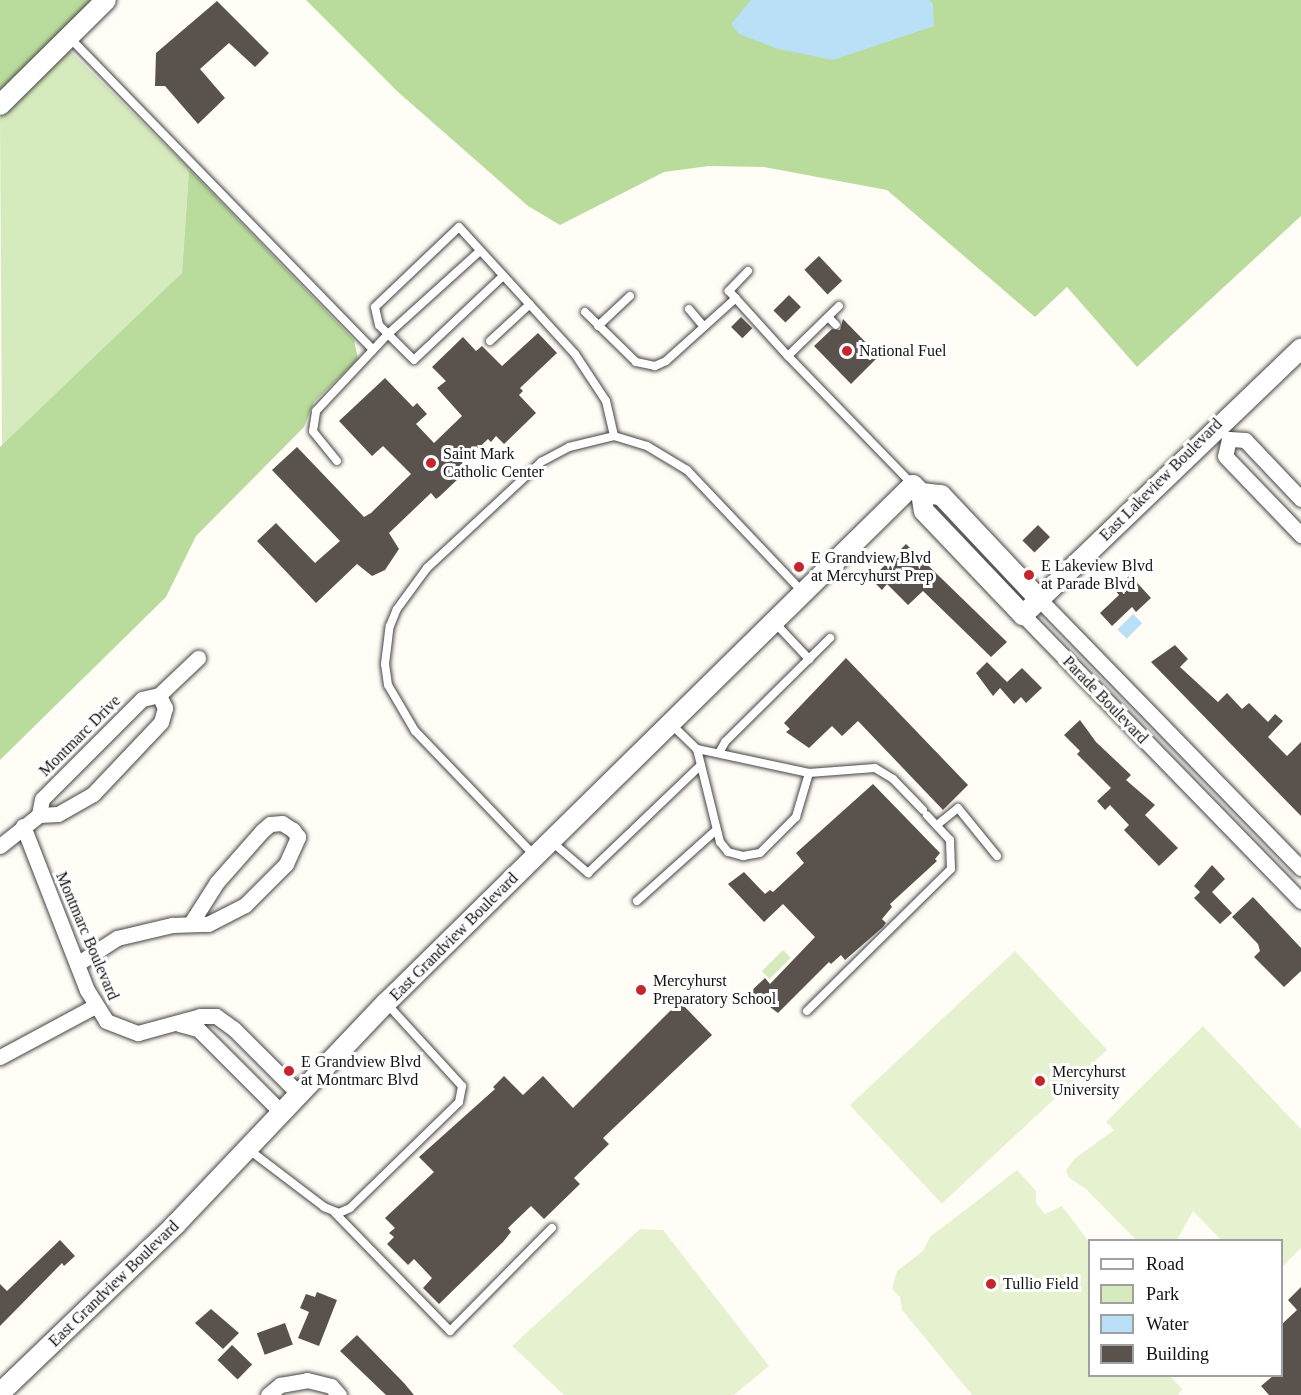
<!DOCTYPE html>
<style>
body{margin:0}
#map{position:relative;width:1301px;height:1395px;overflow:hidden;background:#fffdf5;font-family:"Times New Roman",serif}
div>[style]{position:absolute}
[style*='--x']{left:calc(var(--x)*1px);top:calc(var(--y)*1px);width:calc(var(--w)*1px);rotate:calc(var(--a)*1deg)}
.green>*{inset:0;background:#d5ebbd;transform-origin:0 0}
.forest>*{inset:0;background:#b9dc9c}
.pitch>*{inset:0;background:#e6f2cf;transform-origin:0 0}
.water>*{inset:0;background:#b9e0f7;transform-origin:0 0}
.building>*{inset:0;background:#5a524d;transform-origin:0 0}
.roads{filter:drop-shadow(0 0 2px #444) drop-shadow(0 0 2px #444)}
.service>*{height:8px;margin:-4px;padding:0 4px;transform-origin:4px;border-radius:4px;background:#fff}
.minor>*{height:15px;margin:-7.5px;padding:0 7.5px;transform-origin:7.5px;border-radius:7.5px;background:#fff}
.tertiary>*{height:20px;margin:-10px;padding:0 10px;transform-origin:10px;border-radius:10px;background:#fff}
.dots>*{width:16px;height:16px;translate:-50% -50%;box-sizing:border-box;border:3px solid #fff;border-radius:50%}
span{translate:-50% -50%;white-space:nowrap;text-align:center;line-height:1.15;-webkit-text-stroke:6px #fff;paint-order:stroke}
.poi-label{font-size:16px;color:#111}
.left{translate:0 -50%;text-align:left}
.street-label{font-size:16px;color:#111}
.legend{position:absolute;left:1088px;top:1239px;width:195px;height:138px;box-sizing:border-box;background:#fff;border:2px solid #a0a0a0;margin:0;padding:8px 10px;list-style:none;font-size:18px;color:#111}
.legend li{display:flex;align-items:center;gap:12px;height:30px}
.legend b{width:30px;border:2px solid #a0a0a0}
</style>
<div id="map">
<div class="green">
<i style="clip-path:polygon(69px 50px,189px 169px,182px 273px,2px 449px,0 118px)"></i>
<i style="left:783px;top:950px;width:11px;height:30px;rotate:45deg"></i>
</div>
<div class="forest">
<i style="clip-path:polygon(0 0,96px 0,0 94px)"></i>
<i style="clip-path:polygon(306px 0,1301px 0,1301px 216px,1137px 367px,1067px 287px,1035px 317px,887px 190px,764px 167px,709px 166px,664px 172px,560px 225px,528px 206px,398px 92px)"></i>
<i style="clip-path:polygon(189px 169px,354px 340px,358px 359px,314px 402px,304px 427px,196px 536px,166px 597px,0 760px,0 447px,182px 273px)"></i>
</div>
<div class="pitch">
<i style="left:1015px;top:951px;width:135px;height:226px;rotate:47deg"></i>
<i style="clip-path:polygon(1203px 1026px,1301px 1129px,1301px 1248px,1282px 1267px,1282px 1240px,1221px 1240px,1193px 1211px,1177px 1240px,1136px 1240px,1086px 1189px,1068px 1177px,1066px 1170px,1074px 1159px,1114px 1130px,1106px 1122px)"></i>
<i style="clip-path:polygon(1017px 1170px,1036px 1191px,1036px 1203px,1045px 1214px,1062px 1206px,1089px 1242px,1090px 1376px,1170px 1376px,1182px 1389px,1178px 1395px,972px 1395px,902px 1310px,900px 1297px,892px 1289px,897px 1271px,923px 1251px,930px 1237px)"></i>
<i style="clip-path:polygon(640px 1229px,663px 1230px,769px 1366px,734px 1395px,564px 1395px,512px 1346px)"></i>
</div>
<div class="water">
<i style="clip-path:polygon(751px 0,929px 0,933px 4px,934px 26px,833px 60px,778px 49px,739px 34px,731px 24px)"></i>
<i style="left:1133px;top:614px;width:13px;height:22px;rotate:45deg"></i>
</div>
<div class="building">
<i style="clip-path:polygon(217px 1px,269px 53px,255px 67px,229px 43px,200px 69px,225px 98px,198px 124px,165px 86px,155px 86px,156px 53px)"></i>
<i style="left:819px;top:256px;width:34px;height:20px;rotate:47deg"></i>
<i style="left:789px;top:295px;width:17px;height:22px;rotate:45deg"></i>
<i style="left:741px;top:317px;width:16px;height:14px;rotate:45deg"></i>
<i style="clip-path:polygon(843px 319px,879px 356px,851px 384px,814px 346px,832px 329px,840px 330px)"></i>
<i style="clip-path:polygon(538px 333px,557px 353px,520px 388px,523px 391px,519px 395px,536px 413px,504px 444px,496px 436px,491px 442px,488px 439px,453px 472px,459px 478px,440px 496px,436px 499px,431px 493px,389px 533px,399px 549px,385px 570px,372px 576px,357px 564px,316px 603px,257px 541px,276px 523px,315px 563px,340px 541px,272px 470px,297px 447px,364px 517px,371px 513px,411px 474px,383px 446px,372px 456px,339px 421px,385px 378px,413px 407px,417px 403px,427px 414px,416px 424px,434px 443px,462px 416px,437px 388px,446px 381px,432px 367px,463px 337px,476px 351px,482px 346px,502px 366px)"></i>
<i style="left:1038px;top:525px;width:17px;height:22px;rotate:45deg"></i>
<i style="clip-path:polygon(906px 544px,1007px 642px,991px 657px,923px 591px,908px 605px,887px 584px,882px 590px,871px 579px)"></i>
<i style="clip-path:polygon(1130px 575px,1151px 598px,1136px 612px,1132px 607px,1112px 626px,1100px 613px,1119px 595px,1115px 590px)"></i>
<i style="clip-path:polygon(1175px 645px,1188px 659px,1180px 667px,1218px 702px,1227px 693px,1242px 709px,1249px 703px,1268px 722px,1275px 714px,1283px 721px,1268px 737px,1287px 756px,1301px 742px,1301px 816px,1151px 662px)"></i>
<i style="clip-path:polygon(846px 658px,968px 785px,943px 810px,858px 721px,842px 736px,832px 726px,809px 748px,786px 732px,790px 729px,784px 723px)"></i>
<i style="clip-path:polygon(987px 662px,1007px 682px,1022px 668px,1042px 688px,1026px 703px,1021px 697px,1014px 704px,1000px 688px,993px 696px,976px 673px)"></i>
<i style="clip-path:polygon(1080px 720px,1096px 742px,1131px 775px,1126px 780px,1155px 805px,1145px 815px,1178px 848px,1159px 866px,1124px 830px,1129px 825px,1110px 805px,1105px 810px,1097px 801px,1111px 788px,1077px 754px,1080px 751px,1064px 735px)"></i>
<i style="clip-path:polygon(873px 784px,940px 853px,935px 859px,937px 861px,890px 904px,892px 907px,882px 919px,886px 923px,883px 927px,845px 960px,841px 955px,831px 964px,829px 962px,778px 1013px,750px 992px,765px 978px,770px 984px,815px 937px,783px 904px,764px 922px,728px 884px,744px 872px,765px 894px,770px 890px,773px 892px,804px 863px,796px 853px)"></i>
<i style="clip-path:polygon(1212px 865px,1225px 879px,1212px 892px,1232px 913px,1220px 924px,1194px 898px,1200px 892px,1194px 886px)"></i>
<i style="clip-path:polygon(1253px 897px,1301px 948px,1301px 971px,1284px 987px,1254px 957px,1260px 951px,1258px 944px,1232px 917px)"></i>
<i style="clip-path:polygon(682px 1004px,712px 1035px,603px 1138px,609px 1144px,574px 1178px,580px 1184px,544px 1219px,531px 1206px,508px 1228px,511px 1232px,503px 1242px,439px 1304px,423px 1288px,432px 1278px,414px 1259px,408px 1265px,387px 1244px,394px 1237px,389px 1233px,395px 1228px,385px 1218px,434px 1172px,419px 1157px,495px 1089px,493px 1087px,504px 1076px,523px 1095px,543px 1076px,573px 1108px,670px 1011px)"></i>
<i style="clip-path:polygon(60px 1240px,75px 1256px,64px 1266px,62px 1263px,0 1326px,0 1284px,7px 1291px)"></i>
<i style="clip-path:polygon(1301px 1287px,1301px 1395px,1269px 1395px,1261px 1386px,1273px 1376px,1281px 1376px,1281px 1325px,1297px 1310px,1288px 1300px)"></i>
<i style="clip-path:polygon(317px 1292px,337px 1300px,319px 1346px,298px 1338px,309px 1312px,300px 1308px,306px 1294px,315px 1297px)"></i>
<i style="clip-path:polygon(211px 1309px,239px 1333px,223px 1349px,195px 1323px)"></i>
<i style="left:285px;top:1323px;width:23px;height:30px;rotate:70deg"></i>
<i style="clip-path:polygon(357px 1335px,404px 1383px,414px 1395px,386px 1395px,340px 1351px)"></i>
<i style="left:232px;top:1345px;width:28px;height:21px;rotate:44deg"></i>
</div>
<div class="roads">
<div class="service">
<i style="--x:69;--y:37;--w:436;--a:45.8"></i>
<i style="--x:748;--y:271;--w:28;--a:134"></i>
<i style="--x:729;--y:291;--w:88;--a:47.8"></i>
<i style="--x:503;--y:276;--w:122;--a:136.7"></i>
<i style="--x:414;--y:360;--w:49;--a:-135"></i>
<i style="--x:379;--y:325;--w:18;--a:-103"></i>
<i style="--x:375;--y:307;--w:116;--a:-43.6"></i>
<i style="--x:459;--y:227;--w:172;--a:47.6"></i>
<i style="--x:575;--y:354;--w:56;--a:56.6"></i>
<i style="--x:606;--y:401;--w:36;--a:77"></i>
<i style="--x:839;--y:306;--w:71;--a:135.6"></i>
<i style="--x:788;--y:356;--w:178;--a:45.9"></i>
<i style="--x:689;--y:309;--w:23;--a:50"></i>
<i style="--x:585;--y:312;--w:71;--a:44.4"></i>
<i style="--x:636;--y:362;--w:19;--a:12"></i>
<i style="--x:655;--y:366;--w:12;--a:-24"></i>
<i style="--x:666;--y:361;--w:94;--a:-42"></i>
<i style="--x:828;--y:317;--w:11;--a:45"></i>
<i style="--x:598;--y:326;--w:44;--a:-43.2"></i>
<i style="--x:490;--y:341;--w:54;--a:-42.8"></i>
<i style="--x:337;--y:461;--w:38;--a:-129"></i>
<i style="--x:313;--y:431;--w:20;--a:-81"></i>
<i style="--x:316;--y:411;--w:105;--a:-46.9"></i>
<i style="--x:388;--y:334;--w:124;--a:-42.1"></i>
<i style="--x:775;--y:623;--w:50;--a:46.6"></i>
<i style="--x:671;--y:724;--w:36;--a:44"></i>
<i style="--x:697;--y:749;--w:96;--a:76.1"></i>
<i style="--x:720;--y:842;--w:13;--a:51"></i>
<i style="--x:728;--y:852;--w:16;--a:15"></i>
<i style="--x:743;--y:856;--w:17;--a:-10"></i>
<i style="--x:760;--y:853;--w:51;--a:-45"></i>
<i style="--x:796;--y:817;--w:46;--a:-73.5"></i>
<i style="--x:809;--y:773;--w:115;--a:-167.9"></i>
<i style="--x:719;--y:753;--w:13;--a:-61"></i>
<i style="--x:725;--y:742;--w:148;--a:-44.7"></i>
<i style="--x:809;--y:773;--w:66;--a:-4.3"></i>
<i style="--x:875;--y:768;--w:21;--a:31"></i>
<i style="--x:893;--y:779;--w:43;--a:45.9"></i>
<i style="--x:937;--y:825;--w:27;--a:-39"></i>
<i style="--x:958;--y:808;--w:62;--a:50.9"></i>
<i style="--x:552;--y:842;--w:48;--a:40.7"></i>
<i style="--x:588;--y:873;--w:156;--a:-43.7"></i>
<i style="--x:534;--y:855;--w:172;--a:-133.8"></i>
<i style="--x:415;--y:731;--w:53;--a:-120.4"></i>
<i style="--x:388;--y:685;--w:21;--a:-98"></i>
<i style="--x:385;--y:664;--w:38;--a:-83"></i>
<i style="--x:390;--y:626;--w:18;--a:-68"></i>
<i style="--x:397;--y:609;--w:51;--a:-53.8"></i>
<i style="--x:427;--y:568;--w:156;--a:-42.9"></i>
<i style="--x:541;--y:462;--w:32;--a:-28"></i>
<i style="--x:569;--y:447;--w:46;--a:-13.7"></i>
<i style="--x:614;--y:436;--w:34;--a:17"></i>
<i style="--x:647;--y:446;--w:47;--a:31"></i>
<i style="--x:687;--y:470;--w:167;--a:46.5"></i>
<i style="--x:637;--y:901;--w:106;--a:-41.9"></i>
<i style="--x:807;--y:1011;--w:202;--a:-44.6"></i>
<i style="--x:951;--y:869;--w:29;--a:-92"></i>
<i style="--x:950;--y:840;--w:34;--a:-133"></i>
<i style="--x:248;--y:1149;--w:96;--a:37.3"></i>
<i style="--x:324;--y:1207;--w:16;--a:22"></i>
<i style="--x:339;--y:1213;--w:12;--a:-24"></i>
<i style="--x:350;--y:1208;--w:152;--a:-44.2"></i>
<i style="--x:459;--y:1102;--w:16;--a:-79"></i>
<i style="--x:462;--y:1086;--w:111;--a:-132.4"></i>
<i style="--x:335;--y:1213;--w:165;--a:45.7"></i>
<i style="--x:450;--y:1331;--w:145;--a:-45.3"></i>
</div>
<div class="minor">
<i style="--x:1301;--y:499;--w:81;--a:-133.5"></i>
<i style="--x:1245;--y:440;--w:16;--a:-176"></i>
<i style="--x:1229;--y:439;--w:17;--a:103"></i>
<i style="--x:1225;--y:456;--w:110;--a:46.1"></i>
<i style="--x:1040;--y:600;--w:374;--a:45.8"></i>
<i style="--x:1023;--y:615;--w:399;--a:45.8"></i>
<i style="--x:159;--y:695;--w:54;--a:-43.5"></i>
<i style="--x:23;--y:826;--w:176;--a:68.7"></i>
<i style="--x:87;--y:990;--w:36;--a:58"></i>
<i style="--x:106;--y:1021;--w:34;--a:21"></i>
<i style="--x:138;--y:1033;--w:64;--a:-15.3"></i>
<i style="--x:200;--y:1016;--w:16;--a:0"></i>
<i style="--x:216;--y:1016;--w:22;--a:36"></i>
<i style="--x:234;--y:1029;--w:91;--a:45"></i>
<i style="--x:0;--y:846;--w:50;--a:-38.5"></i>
<i style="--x:39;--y:815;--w:19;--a:-3"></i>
<i style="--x:58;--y:814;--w:40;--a:-29.7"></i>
<i style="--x:93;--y:794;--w:99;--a:-46.6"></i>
<i style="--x:161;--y:722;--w:15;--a:-74"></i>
<i style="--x:165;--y:708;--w:14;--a:-115"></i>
<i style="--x:159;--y:695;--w:17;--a:167"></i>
<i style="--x:142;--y:699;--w:141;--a:135"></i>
<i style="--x:42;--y:799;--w:16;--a:101"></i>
<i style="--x:77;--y:964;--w:48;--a:-33"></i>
<i style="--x:117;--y:938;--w:57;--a:-13.3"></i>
<i style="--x:172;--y:925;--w:36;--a:-2"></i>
<i style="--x:208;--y:924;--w:42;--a:-27.2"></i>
<i style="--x:245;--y:905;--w:58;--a:-45"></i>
<i style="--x:286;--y:864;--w:30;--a:-66"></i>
<i style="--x:298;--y:837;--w:9;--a:-126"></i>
<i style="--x:293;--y:830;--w:13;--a:-148"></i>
<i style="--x:282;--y:823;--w:12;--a:175"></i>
<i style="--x:270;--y:824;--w:11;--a:139"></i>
<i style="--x:262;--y:831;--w:68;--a:131.4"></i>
<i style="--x:217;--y:882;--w:49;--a:122.4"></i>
<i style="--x:179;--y:1024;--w:20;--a:15"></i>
<i style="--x:198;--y:1029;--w:117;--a:45"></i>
<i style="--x:0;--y:1057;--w:108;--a:-28.2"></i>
<i style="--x:268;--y:1395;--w:16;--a:-40"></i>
<i style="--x:280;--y:1385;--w:27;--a:-10"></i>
<i style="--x:307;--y:1380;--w:25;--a:14"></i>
<i style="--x:331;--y:1386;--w:12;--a:48"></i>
</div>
<div class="tertiary">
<i style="--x:0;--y:105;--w:149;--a:-44.7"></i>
<i style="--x:921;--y:493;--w:20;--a:6"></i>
<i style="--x:941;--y:495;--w:144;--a:46.7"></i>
<i style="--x:0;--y:1393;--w:244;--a:-43.8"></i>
<i style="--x:176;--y:1224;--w:305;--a:-46.5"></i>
<i style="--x:386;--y:1003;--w:739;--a:-44.51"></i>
<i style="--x:913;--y:485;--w:11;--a:45"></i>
<i style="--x:921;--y:493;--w:18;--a:81"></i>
<i style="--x:924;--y:511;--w:144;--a:46.4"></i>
<i style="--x:1023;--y:615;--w:385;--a:-43.8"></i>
</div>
</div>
<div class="dots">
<i style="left:847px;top:351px;background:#c4262e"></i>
<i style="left:431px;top:463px;background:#c4262e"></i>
<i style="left:799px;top:567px;background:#c4262e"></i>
<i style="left:1029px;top:575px;background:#c4262e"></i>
<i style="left:641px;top:990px;background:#c4262e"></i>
<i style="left:289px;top:1071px;background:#c4262e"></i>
<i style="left:1040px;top:1081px;background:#c4262e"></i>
<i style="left:991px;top:1284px;background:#c4262e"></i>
</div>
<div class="poi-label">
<span class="left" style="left:859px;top:351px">National Fuel</span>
<span class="left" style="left:443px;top:463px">Saint Mark<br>Catholic Center</span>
<span class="left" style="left:811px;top:567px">E Grandview Blvd<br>at Mercyhurst Prep</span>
<span class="left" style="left:1041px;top:575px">E Lakeview Blvd<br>at Parade Blvd</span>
<span class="left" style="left:653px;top:990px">Mercyhurst<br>Preparatory School</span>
<span class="left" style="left:301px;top:1071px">E Grandview Blvd<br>at Montmarc Blvd</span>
<span class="left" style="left:1052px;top:1081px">Mercyhurst<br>University</span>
<span class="left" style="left:1003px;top:1284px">Tullio Field</span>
</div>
<div class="street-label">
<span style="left:1161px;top:480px;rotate:-45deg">East Lakeview Boulevard</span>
<span style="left:1105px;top:700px;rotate:46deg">Parade Boulevard</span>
<span style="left:80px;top:736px;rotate:-45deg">Montmarc Drive</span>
<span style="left:87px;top:936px;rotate:67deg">Montmarc Boulevard</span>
<span style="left:454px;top:937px;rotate:-45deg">East Grandview Boulevard</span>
<span style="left:114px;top:1284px;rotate:-44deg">East Grandview Boulevard</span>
</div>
<ul class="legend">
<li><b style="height:8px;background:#fff"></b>Road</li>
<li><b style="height:16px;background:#d5ebbd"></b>Park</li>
<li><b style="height:16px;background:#b9e0f7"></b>Water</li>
<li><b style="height:16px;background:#5a524d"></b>Building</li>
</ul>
</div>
